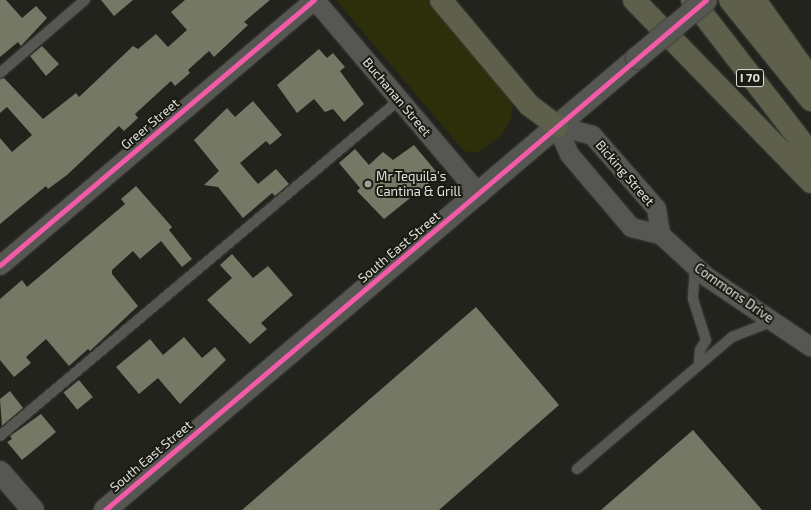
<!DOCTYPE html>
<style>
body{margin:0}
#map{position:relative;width:811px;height:510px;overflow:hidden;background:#22231d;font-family:"Exo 2",sans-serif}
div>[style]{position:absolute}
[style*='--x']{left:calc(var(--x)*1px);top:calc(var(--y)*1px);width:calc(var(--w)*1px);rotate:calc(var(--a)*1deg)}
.green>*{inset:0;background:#2d2f0a}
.building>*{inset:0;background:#767866;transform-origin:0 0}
.roads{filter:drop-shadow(0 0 1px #3e3f3a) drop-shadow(0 0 1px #3e3f3a)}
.lane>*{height:10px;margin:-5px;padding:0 5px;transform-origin:5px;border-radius:5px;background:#565653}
.street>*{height:19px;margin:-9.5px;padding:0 9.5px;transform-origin:9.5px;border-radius:9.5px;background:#565653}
.secondary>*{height:22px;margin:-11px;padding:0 11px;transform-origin:11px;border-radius:11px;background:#565653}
.highway>*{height:22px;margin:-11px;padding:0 11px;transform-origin:11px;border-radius:11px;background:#5f604b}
.bridges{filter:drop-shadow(0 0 1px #3e3f3a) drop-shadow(0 0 1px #3e3f3a)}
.secondary-bridge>*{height:22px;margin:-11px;padding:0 11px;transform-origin:11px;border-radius:11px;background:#565653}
.cycleway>*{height:5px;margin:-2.5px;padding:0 2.5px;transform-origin:2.5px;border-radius:2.5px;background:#f35aa7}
.dots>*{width:11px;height:11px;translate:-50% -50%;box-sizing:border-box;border:2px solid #1a1b12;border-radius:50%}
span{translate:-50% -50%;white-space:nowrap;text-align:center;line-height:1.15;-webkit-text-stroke:4px #1a1b12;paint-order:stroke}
.shield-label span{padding:1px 3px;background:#1a1b12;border:1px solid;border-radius:3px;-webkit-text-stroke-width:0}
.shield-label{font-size:12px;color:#e1e2dc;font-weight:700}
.street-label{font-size:13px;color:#e1e2dc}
.poi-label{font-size:13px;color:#e1e2dc}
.left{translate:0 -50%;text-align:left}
</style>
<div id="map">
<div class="green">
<i style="clip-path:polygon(336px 0,428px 0,513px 103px,511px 117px,503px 134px,478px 153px,464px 151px)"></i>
</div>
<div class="building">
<i style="clip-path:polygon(0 0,6px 0,22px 18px,36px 6px,47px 18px,21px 46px,18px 42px,0 57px)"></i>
<i style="clip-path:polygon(101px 0,133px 0,114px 16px)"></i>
<i style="clip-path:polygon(185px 0,270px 0,244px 22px,248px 25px,214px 57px,209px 51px,188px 70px,190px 73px,175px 86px,171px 81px,135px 114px,138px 118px,124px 131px,119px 126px,67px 175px,48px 189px,46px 186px,0 224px,0 138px,12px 152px,32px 135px,7px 107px,0 113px,0 79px,4px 78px,43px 119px,76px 93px,79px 97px,133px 46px,138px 49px,156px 34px,168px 47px,187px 30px,171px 12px)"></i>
<i style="clip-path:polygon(42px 46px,59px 64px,46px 76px,30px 56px)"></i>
<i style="clip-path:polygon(319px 49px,327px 58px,333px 53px,345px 67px,340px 71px,364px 104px,344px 122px,333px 109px,325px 112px,314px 99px,297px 113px,277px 85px)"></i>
<i style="clip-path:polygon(253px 101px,282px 135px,270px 145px,266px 141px,240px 163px,258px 184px,276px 169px,289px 184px,275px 196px,272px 193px,243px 218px,218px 187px,204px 185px,219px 171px,194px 140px,227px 108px,235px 117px)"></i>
<i style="clip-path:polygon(414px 145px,439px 175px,384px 219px,357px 191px,360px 188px,339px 163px,355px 149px,369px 165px,383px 152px,393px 160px)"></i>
<i style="clip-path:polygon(136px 186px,172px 227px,169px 230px,192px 259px,182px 267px,161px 241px,140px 259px,133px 251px,112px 270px,112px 274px,138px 306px,90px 351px,88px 349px,69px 366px,46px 339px,26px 357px,31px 363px,14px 377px,0 360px,0 299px,22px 280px,27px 287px,125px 204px,121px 199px)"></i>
<i style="clip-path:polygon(232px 254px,253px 278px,268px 266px,293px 295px,261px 323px,267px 329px,250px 344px,207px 300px,232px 278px,220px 265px)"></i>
<i style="clip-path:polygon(476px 307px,559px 405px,439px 510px,242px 510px)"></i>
<i style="clip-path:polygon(184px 337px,202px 358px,215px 347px,226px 360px,180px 404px,158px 378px,139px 394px,116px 367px,150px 339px,163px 355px)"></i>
<i style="left:79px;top:380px;width:22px;height:20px;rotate:51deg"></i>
<i style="clip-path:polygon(10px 391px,23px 408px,2px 426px,0 399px)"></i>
<i style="clip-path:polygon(41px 414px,56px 432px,22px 460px,7px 442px,12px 439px,10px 436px)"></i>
<i style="clip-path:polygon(693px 430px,762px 510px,601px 510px)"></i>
</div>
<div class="roads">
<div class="lane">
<i style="--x:0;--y:73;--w:112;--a:-40.7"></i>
<i style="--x:695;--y:267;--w:32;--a:94"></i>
<i style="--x:693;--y:299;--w:43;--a:72.4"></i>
<i style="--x:706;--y:340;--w:12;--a:121"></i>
<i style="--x:700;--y:350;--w:12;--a:95"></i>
<i style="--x:0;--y:436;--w:522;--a:-40.1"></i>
<i style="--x:577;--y:469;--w:204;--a:-40.4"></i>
<i style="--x:732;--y:337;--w:44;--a:-21.3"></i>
</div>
<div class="street">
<i style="--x:315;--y:0;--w:254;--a:49.8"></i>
<i style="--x:557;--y:126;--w:30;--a:67"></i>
<i style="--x:569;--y:154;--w:96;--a:49.7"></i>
<i style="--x:631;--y:227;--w:30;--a:14"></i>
<i style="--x:660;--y:234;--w:64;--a:42.5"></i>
<i style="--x:707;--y:277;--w:125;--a:33.9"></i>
<i style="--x:557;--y:126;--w:36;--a:14"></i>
<i style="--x:592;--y:135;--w:97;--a:48.8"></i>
<i style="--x:656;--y:208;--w:26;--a:81"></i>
<i style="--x:0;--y:265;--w:411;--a:-40.2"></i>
</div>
<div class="secondary">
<i style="--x:0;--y:472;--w:50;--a:49"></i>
<i style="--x:105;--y:510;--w:698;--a:-40.35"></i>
</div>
<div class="highway">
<i style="--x:441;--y:0;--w:137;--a:50"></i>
<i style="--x:529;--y:105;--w:35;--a:37"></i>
<i style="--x:634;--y:0;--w:254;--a:45.8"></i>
<i style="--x:692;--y:0;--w:195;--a:52.3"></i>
<i style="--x:730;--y:0;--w:129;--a:51"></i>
<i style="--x:755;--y:0;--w:97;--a:54.7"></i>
</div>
</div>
<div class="bridges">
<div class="secondary-bridge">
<i style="--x:637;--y:58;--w:90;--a:-40"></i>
</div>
</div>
<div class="cycleway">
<i style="--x:0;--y:265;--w:411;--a:-40.2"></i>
<i style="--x:105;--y:510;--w:788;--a:-40.32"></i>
</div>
<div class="dots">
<i style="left:368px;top:184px;background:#9e9f99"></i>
</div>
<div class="shield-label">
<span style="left:750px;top:78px">I 70</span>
</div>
<div class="street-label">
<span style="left:397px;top:97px;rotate:50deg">Buchanan Street</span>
<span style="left:150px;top:124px;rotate:-40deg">Greer Street</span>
<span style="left:625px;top:173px;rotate:49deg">Bicking Street</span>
<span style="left:399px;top:247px;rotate:-40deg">South East Street</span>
<span style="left:734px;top:293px;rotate:35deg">Commons Drive</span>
<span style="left:151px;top:456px;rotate:-40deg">South East Street</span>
</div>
<div class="poi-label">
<span class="left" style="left:376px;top:184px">Mr Tequila's<br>Cantina &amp; Grill</span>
</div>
</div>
